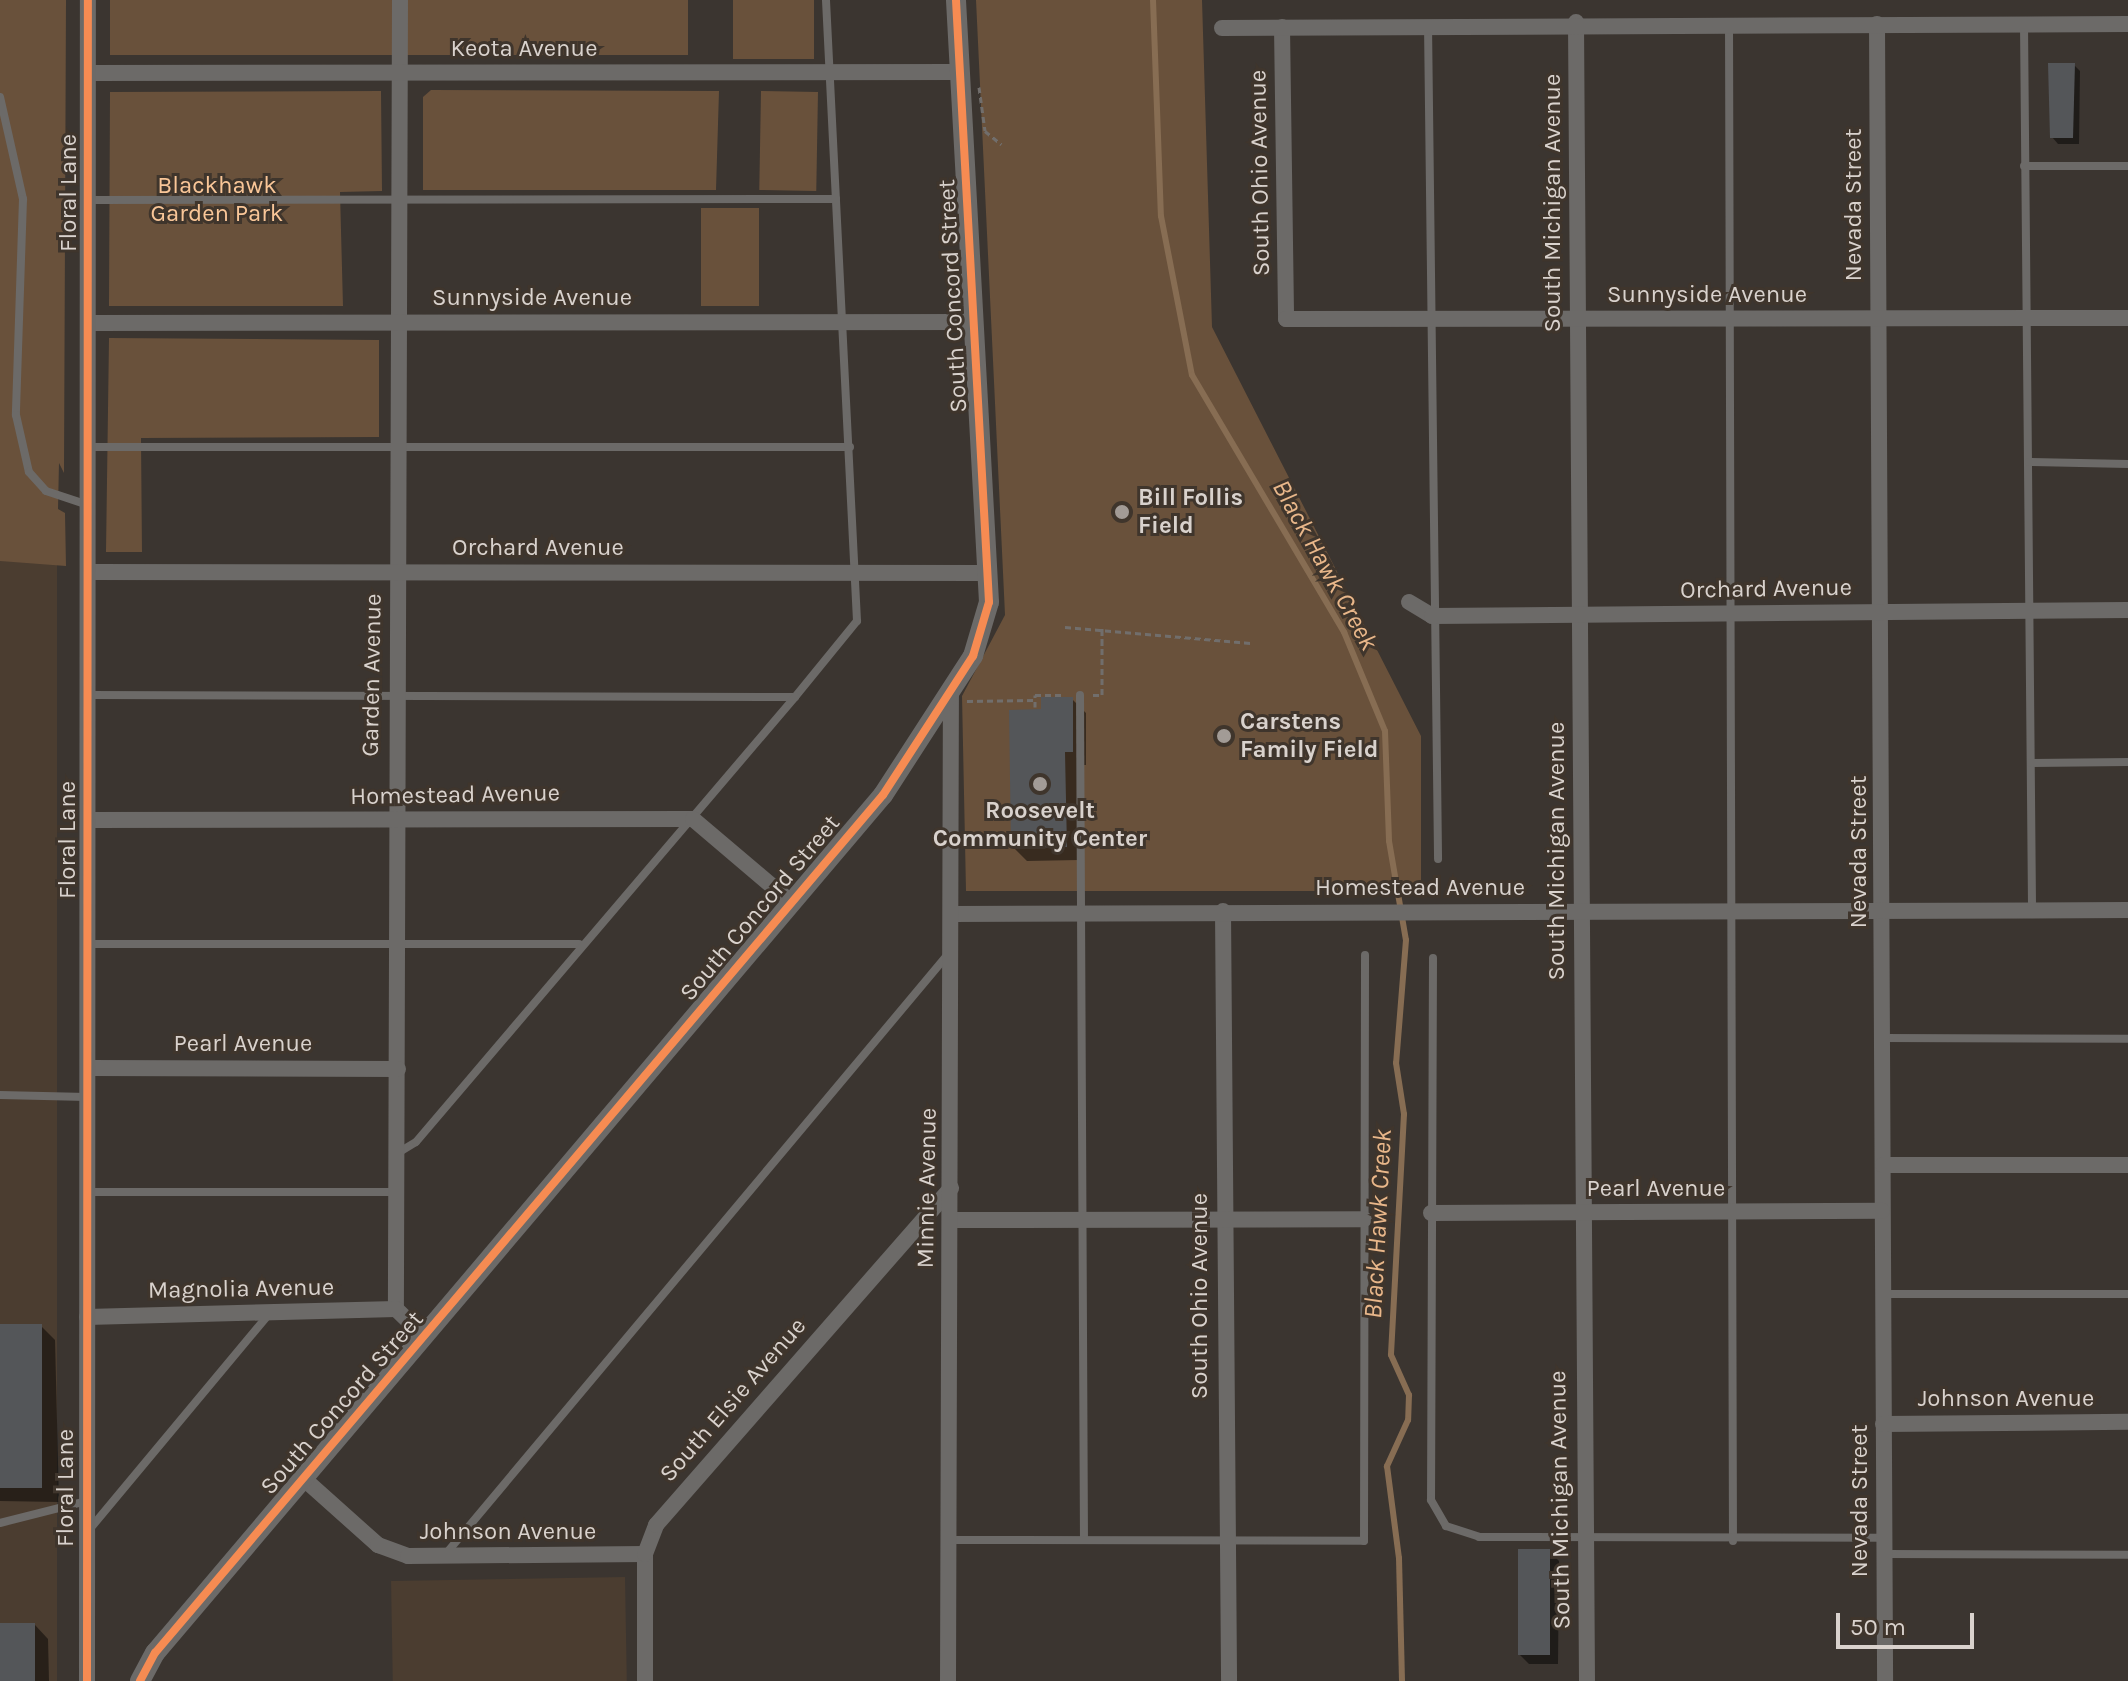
<!DOCTYPE html>
<style>
body{margin:0}
#map{position:relative;width:2128px;height:1681px;overflow:hidden;background:#3b3530;font-family:Karla,sans-serif}
div>[style]{position:absolute}
[style*='--x']{left:calc(var(--x)*1px);top:calc(var(--y)*1px);width:calc(var(--w)*1px);rotate:calc(var(--a)*1deg)}
.built>*{inset:0;background:#4b3d30;transform-origin:0 0}
.green>*{inset:0;background:#69513b;transform-origin:0 0}
.shadow>*{inset:0;background:#0007}
.stream>*{height:6px;margin:-3px;padding:0 3px;transform-origin:3px;border-radius:3px;background:#876d53}
.building>*{inset:0;background:#545659;transform-origin:0 0}
.path>*{height:3px;margin-top:-1.5px;transform-origin:0;background:repeating-linear-gradient(90deg,#716e6c 0 6px,transparent 0 10px)}
.service>*{height:8px;margin:-4px;padding:0 4px;transform-origin:4px;border-radius:4px;background:#6c6a68}
.minor>*{height:16px;margin:-8px;padding:0 8px;transform-origin:8px;border-radius:8px;background:#6c6a68}
.tertiary>*{height:20px;margin:-10px;padding:0 10px;transform-origin:10px;border-radius:10px;background:#6c6a68}
.cycleway>*{height:8px;margin:-4px;padding:0 4px;transform-origin:4px;border-radius:4px;background:#f68b52}
.dots>*{width:22px;height:22px;translate:-50% -50%;box-sizing:border-box;border:4px solid #3f352c;border-radius:50%}
span{translate:-50% -50%;white-space:nowrap;text-align:center;line-height:1.15;-webkit-text-stroke:6px #3f352c;paint-order:stroke}
.street-label{font-size:24px;color:#d9d2cd}
.park-label{font-size:24px;color:#f9c698}
.poi-label{font-size:24px;color:#d9d2cd;font-weight:700}
.left{translate:0 -50%;text-align:left}
.water-label{font-size:26px;color:#e9b78a;font-style:italic}
.scale{position:absolute;left:1836px;top:1613px;width:138px;height:36px;box-sizing:border-box;border:4px solid #d9d2cd;border-top:0;padding-left:10px;font-size:24px;line-height:28px;white-space:nowrap;color:#d9d2cd;-webkit-text-stroke:6px #3f352c;paint-order:stroke}
</style>
<div id="map">
<div class="built">
<i style="left:57px;top:540px;width:1141px;height:57px;rotate:90deg"></i>
<i style="left:625px;top:1577px;width:104px;height:234px;rotate:89deg"></i>
</div>
<div class="green">
<i style="clip-path:polygon(0 0,66px 0,64px 473px,59px 463px,58px 509px,65px 513px,66px 566px,0 561px)"></i>
<i style="left:110px;top:0;width:578px;height:55px"></i>
<i style="left:733px;top:0;width:81px;height:59px"></i>
<i style="clip-path:polygon(976px 0,1202px 0,1212px 327px,1421px 736px,1421px 891px,966px 891px,962px 696px,1005px 615px)"></i>
<i style="clip-path:polygon(431px 90px,719px 91px,716px 190px,423px 190px,423px 97px)"></i>
<i style="clip-path:polygon(381px 91px,382px 191px,340px 192px,343px 306px,109px 306px,110px 92px)"></i>
<i style="left:761px;top:91px;width:57px;height:99px;rotate:1deg"></i>
<i style="left:701px;top:208px;width:58px;height:98px"></i>
<i style="clip-path:polygon(109px 338px,379px 340px,379px 437px,141px 438px,142px 552px,106px 552px)"></i>
</div>
<div class="shadow">
<i style="clip-path:polygon(2074px 65px,2080px 71px,2079px 144px,2058px 144px,2052px 137px)"></i>
<i style="clip-path:polygon(1072px 699px,1086px 713px,1086px 765px,1078px 765px,1079px 860px,1027px 861px,1013px 847px)"></i>
<i style="clip-path:polygon(0 1326px,41px 1326px,55px 1340px,59px 1502px,0 1501px)"></i>
<i style="clip-path:polygon(1549px 1551px,1559px 1561px,1558px 1664px,1529px 1664px,1519px 1654px)"></i>
<i style="clip-path:polygon(0 1625px,35px 1625px,48px 1639px,49px 1681px,0 1681px)"></i>
</div>
<div class="stream">
<i style="--x:1153;--y:0;--w:216;--a:87.9"></i>
<i style="--x:1161;--y:216;--w:162;--a:79"></i>
<i style="--x:1192;--y:375;--w:299;--a:59.4"></i>
<i style="--x:1344;--y:632;--w:107;--a:67.5"></i>
<i style="--x:1385;--y:731;--w:110;--a:87.9"></i>
<i style="--x:1389;--y:841;--w:100;--a:80.3"></i>
<i style="--x:1406;--y:940;--w:123;--a:94.6"></i>
<i style="--x:1396;--y:1063;--w:52;--a:81.1"></i>
<i style="--x:1404;--y:1114;--w:241;--a:93.1"></i>
<i style="--x:1391;--y:1355;--w:44;--a:65.8"></i>
<i style="--x:1409;--y:1395;--w:25;--a:92"></i>
<i style="--x:1408;--y:1420;--w:51;--a:114.5"></i>
<i style="--x:1387;--y:1466;--w:93;--a:82.6"></i>
<i style="--x:1399;--y:1558;--w:123;--a:88.6"></i>
</div>
<div class="building">
<i style="clip-path:polygon(2048px 63px,2075px 63px,2073px 138px,2050px 138px)"></i>
<i style="clip-path:polygon(1041px 697px,1073px 697px,1073px 752px,1065px 752px,1067px 847px,1011px 848px,1009px 710px,1041px 709px)"></i>
<i style="left:0;top:1324px;width:42px;height:164px"></i>
<i style="left:1518px;top:1549px;width:32px;height:106px"></i>
<i style="left:0;top:1623px;width:35px;height:58px"></i>
</div>
<div class="path">
<i style="--x:979;--y:87;--w:44;--a:82.2"></i>
<i style="--x:985;--y:131;--w:21;--a:39"></i>
<i style="--x:1065;--y:627;--w:189;--a:4.9"></i>
<i style="--x:1093;--y:695;--w:9;--a:0"></i>
<i style="--x:1102;--y:695;--w:67;--a:-90"></i>
<i style="--x:967;--y:701;--w:68;--a:-0.8"></i>
<i style="--x:1035;--y:707;--w:12;--a:-90"></i>
<i style="--x:1035;--y:695;--w:30;--a:0"></i>
</div>
<div class="service">
<i style="--x:1729;--y:23;--w:1518;--a:89.85"></i>
<i style="--x:1428;--y:24;--w:835;--a:89.31"></i>
<i style="--x:2024;--y:24;--w:886;--a:89.48"></i>
<i style="--x:0;--y:97;--w:105;--a:77.3"></i>
<i style="--x:23;--y:199;--w:216;--a:91.9"></i>
<i style="--x:16;--y:415;--w:58;--a:77.2"></i>
<i style="--x:29;--y:472;--w:25;--a:48"></i>
<i style="--x:46;--y:491;--w:44;--a:18.4"></i>
<i style="--x:2024;--y:166;--w:104;--a:0"></i>
<i style="--x:89;--y:200;--w:747;--a:-0.08"></i>
<i style="--x:89;--y:447;--w:761;--a:0"></i>
<i style="--x:2029;--y:462;--w:99;--a:1.2"></i>
<i style="--x:89;--y:695;--w:706;--a:0.16"></i>
<i style="--x:795;--y:697;--w:98;--a:-50.8"></i>
<i style="--x:857;--y:621;--w:622;--a:-92.86"></i>
<i style="--x:1080;--y:695;--w:844;--a:89.73"></i>
<i style="--x:2031;--y:763;--w:97;--a:-0.6"></i>
<i style="--x:88;--y:944;--w:491;--a:0"></i>
<i style="--x:1433;--y:958;--w:542;--a:90.21"></i>
<i style="--x:1431;--y:1500;--w:30;--a:60"></i>
<i style="--x:1446;--y:1526;--w:35;--a:18"></i>
<i style="--x:1479;--y:1537;--w:404;--a:0.1"></i>
<i style="--x:1882;--y:1038;--w:246;--a:0.2"></i>
<i style="--x:0;--y:1095;--w:87;--a:1.3"></i>
<i style="--x:396;--y:1154;--w:23;--a:-31"></i>
<i style="--x:416;--y:1142;--w:585;--a:-49.58"></i>
<i style="--x:88;--y:1192;--w:308;--a:0"></i>
<i style="--x:1883;--y:1294;--w:245;--a:0"></i>
<i style="--x:0;--y:1523;--w:89;--a:-14.3"></i>
<i style="--x:89;--y:1530;--w:283;--a:-50.2"></i>
<i style="--x:949;--y:1540;--w:415;--a:0.1"></i>
<i style="--x:1364;--y:1541;--w:586;--a:-89.9"></i>
<i style="--x:1885;--y:1554;--w:243;--a:0.2"></i>
<i style="--x:444;--y:1556;--w:787;--a:-50.05"></i>
</div>
<div class="minor">
<i style="--x:400;--y:0;--w:1309;--a:90.18"></i>
<i style="--x:396;--y:1309;--w:40;--a:44"></i>
<i style="--x:1576;--y:22;--w:1659;--a:89.62"></i>
<i style="--x:1877;--y:24;--w:1657;--a:89.72"></i>
<i style="--x:1282;--y:27;--w:292;--a:89.2"></i>
<i style="--x:1286;--y:319;--w:842;--a:-0.07"></i>
<i style="--x:1222;--y:28;--w:906;--a:-0.25"></i>
<i style="--x:88;--y:73;--w:872;--a:-0.07"></i>
<i style="--x:89;--y:323;--w:885;--a:-0.06"></i>
<i style="--x:89;--y:572;--w:899;--a:0.06"></i>
<i style="--x:1409;--y:602;--w:27;--a:31"></i>
<i style="--x:1432;--y:616;--w:696;--a:-0.49"></i>
<i style="--x:88;--y:820;--w:605;--a:-0.09"></i>
<i style="--x:693;--y:819;--w:128;--a:40.3"></i>
<i style="--x:1223;--y:911;--w:770;--a:89.55"></i>
<i style="--x:952;--y:914;--w:1176;--a:-0.19"></i>
<i style="--x:89;--y:1068;--w:309;--a:0.2"></i>
<i style="--x:1883;--y:1165;--w:245;--a:0"></i>
<i style="--x:1431;--y:1213;--w:451;--a:-0.3"></i>
<i style="--x:951;--y:1220;--w:413;--a:-0.1"></i>
<i style="--x:87;--y:1317;--w:309;--a:-1.5"></i>
<i style="--x:1883;--y:1424;--w:245;--a:-0.5"></i>
<i style="--x:303;--y:1478;--w:101;--a:41.8"></i>
<i style="--x:378;--y:1545;--w:32;--a:20"></i>
<i style="--x:408;--y:1556;--w:237;--a:-0.5"></i>
<i style="--x:87;--y:1681;--w:1681;--a:-89.97"></i>
<i style="--x:645;--y:1681;--w:127;--a:-90"></i>
<i style="--x:645;--y:1554;--w:31;--a:-69"></i>
<i style="--x:656;--y:1525;--w:448;--a:-48.8"></i>
<i style="--x:948;--y:1681;--w:986;--a:-89.83"></i>
</div>
<div class="tertiary">
<i style="--x:140;--y:1681;--w:32;--a:-62"></i>
<i style="--x:155;--y:1653;--w:1125;--a:-49.69"></i>
<i style="--x:883;--y:795;--w:166;--a:-57.1"></i>
<i style="--x:973;--y:656;--w:56;--a:-73.5"></i>
<i style="--x:989;--y:602;--w:603;--a:-93.14"></i>
</div>
<div class="cycleway">
<i style="--x:87;--y:1681;--w:1681;--a:-89.97"></i>
<i style="--x:140;--y:1681;--w:32;--a:-62"></i>
<i style="--x:155;--y:1653;--w:1125;--a:-49.69"></i>
<i style="--x:883;--y:795;--w:166;--a:-57.1"></i>
<i style="--x:973;--y:656;--w:56;--a:-73.5"></i>
<i style="--x:989;--y:602;--w:603;--a:-93.14"></i>
</div>
<div class="dots">
<i style="left:1122px;top:512px;background:#a29b96"></i>
<i style="left:1224px;top:736px;background:#a29b96"></i>
<i style="left:1040px;top:784px;background:#a29b96"></i>
</div>
<div class="street-label">
<span style="left:524px;top:49px">Keota Avenue</span>
<span style="left:1260px;top:173px;rotate:-91deg">South Ohio Avenue</span>
<span style="left:69px;top:193px;rotate:-90deg">Floral Lane</span>
<span style="left:1553px;top:203px;rotate:-90deg">South Michigan Avenue</span>
<span style="left:1854px;top:205px;rotate:-90deg">Nevada Street</span>
<span style="left:1707px;top:295px">Sunnyside Avenue</span>
<span style="left:953px;top:296px;rotate:-93deg">South Concord Street</span>
<span style="left:532px;top:298px">Sunnyside Avenue</span>
<span style="left:538px;top:548px">Orchard Avenue</span>
<span style="left:1766px;top:589px;rotate:-1deg">Orchard Avenue</span>
<span style="left:372px;top:675px;rotate:-89deg">Garden Avenue</span>
<span style="left:455px;top:795px;rotate:-1deg">Homestead Avenue</span>
<span style="left:68px;top:840px;rotate:-90deg">Floral Lane</span>
<span style="left:1557px;top:851px;rotate:-90deg">South Michigan Avenue</span>
<span style="left:1859px;top:852px;rotate:-90deg">Nevada Street</span>
<span style="left:1420px;top:888px">Homestead Avenue</span>
<span style="left:760px;top:908px;rotate:-50deg">South Concord Street</span>
<span style="left:243px;top:1044px">Pearl Avenue</span>
<span style="left:927px;top:1188px;rotate:-89deg">Minnie Avenue</span>
<span style="left:1656px;top:1189px">Pearl Avenue</span>
<span style="left:241px;top:1289px;rotate:-1deg">Magnolia Avenue</span>
<span style="left:1200px;top:1296px;rotate:-90deg">South Ohio Avenue</span>
<span style="left:2006px;top:1399px">Johnson Avenue</span>
<span style="left:733px;top:1400px;rotate:-49deg">South Elsie Avenue</span>
<span style="left:342px;top:1403px;rotate:-49deg">South Concord Street</span>
<span style="left:66px;top:1488px;rotate:-90deg">Floral Lane</span>
<span style="left:1560px;top:1500px;rotate:-91deg">South Michigan Avenue</span>
<span style="left:1860px;top:1501px;rotate:-90deg">Nevada Street</span>
<span style="left:508px;top:1532px">Johnson Avenue</span>
</div>
<div class="park-label">
<span style="left:217px;top:200px">Blackhawk<br>Garden Park</span>
</div>
<div class="poi-label">
<span class="left" style="left:1138px;top:512px">Bill Follis<br>Field</span>
<span class="left" style="left:1240px;top:736px">Carstens<br>Family Field</span>
<span style="left:1040px;top:825px">Roosevelt<br>Community Center</span>
</div>
<div class="water-label">
<span style="left:1325px;top:565px;rotate:61deg">Black Hawk Creek</span>
<span style="left:1378px;top:1224px;rotate:-87deg">Black Hawk Creek</span>
</div>
<div class="scale">50 m</div>
</div>
